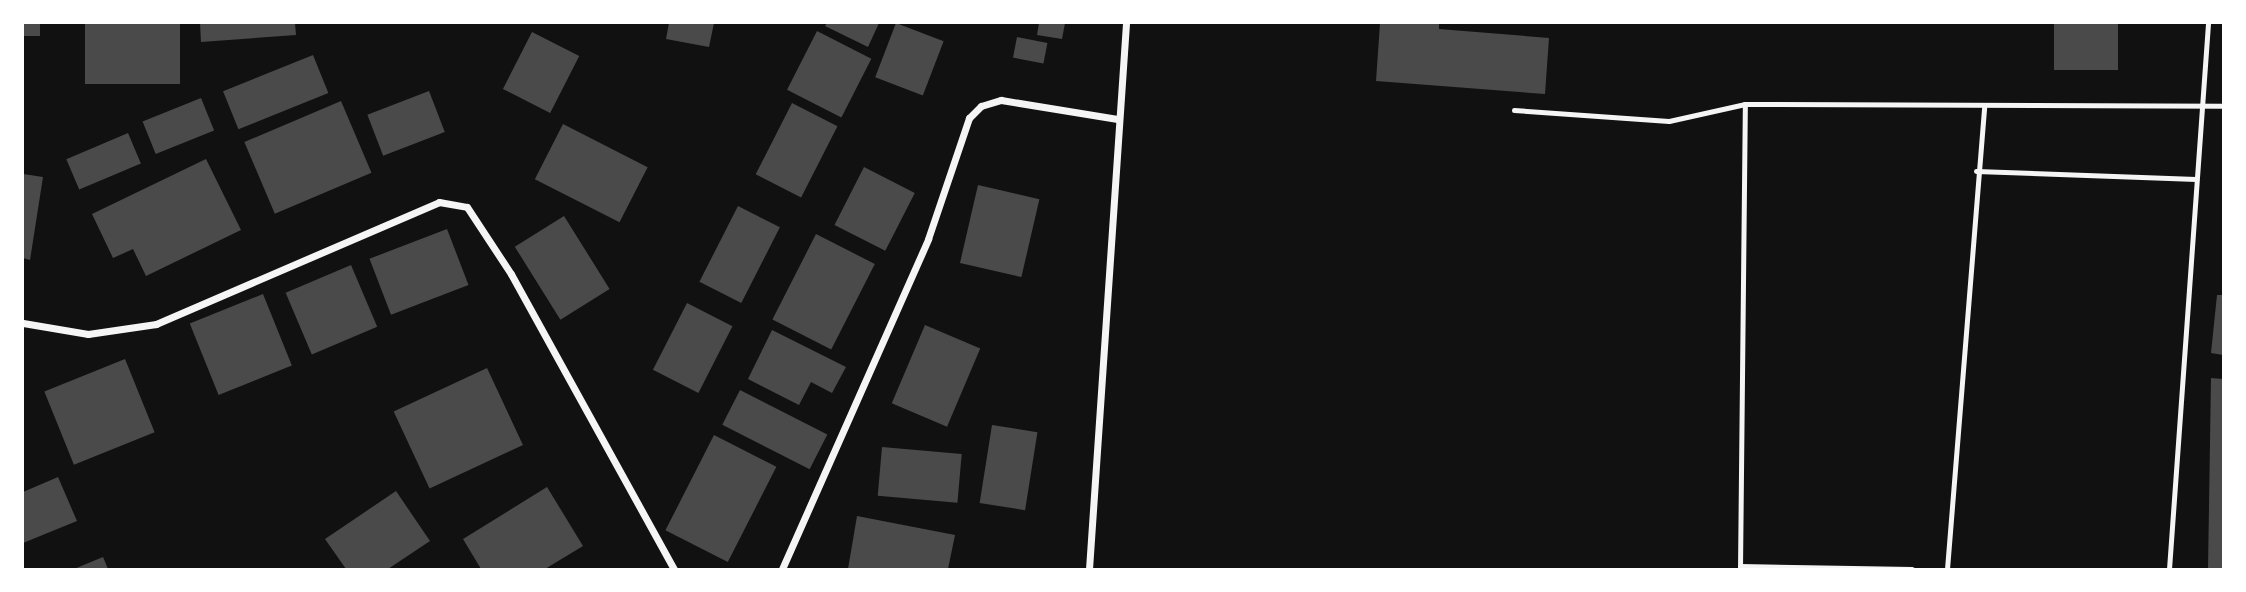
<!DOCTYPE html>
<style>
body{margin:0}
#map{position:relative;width:2246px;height:592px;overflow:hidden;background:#111;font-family:"Fira Sans",sans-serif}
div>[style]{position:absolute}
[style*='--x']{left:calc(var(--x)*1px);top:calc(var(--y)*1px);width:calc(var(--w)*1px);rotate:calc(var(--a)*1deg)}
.building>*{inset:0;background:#4a4a4a;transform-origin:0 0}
.service>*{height:5px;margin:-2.5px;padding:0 2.5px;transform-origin:2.5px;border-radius:2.5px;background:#f5f5f5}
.minor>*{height:7px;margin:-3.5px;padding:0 3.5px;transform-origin:3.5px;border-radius:3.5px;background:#f5f5f5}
span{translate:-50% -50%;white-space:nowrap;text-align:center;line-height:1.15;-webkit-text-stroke:5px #fff;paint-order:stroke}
.frame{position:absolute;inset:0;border:24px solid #fff;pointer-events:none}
</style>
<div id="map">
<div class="building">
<i style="left:23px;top:23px;width:17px;height:13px"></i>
<i style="left:85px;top:23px;width:95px;height:61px"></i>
<i style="clip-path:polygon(200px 23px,295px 23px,296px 35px,201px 42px)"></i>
<i style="clip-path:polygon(669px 23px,714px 23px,709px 47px,666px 39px)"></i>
<i style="clip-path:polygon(827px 23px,879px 23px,868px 47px,825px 26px)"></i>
<i style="left:896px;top:23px;width:51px;height:58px;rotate:21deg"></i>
<i style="clip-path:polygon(1039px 23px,1065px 23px,1062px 39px,1037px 35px)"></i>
<i style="clip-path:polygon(1380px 23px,1439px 23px,1439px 29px,1549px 38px,1545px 94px,1376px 81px)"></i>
<i style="left:2054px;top:23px;width:64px;height:47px"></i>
<i style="left:817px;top:31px;width:61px;height:66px;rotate:27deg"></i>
<i style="left:532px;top:32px;width:53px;height:64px;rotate:27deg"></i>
<i style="left:1017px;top:37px;width:31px;height:21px;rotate:11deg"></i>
<i style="left:313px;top:55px;width:41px;height:97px;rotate:68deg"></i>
<i style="left:429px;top:91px;width:44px;height:66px;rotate:69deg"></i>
<i style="left:201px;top:98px;width:35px;height:63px;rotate:68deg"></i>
<i style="left:341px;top:101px;width:78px;height:105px;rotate:67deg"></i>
<i style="left:792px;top:103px;width:51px;height:80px;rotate:27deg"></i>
<i style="left:563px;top:124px;width:95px;height:62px;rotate:27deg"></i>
<i style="left:128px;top:133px;width:33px;height:67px;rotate:67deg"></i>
<i style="clip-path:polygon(206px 159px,241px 230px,146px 276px,133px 249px,113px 258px,92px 214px)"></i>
<i style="left:864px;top:167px;width:57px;height:65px;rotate:27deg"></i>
<i style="clip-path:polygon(23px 174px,43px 177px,30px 260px,23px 258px)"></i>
<i style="left:978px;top:185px;width:63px;height:80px;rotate:13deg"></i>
<i style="left:738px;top:206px;width:47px;height:85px;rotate:27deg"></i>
<i style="left:564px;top:216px;width:86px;height:58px;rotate:58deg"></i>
<i style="left:447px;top:229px;width:60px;height:83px;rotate:69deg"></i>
<i style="left:816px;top:234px;width:66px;height:96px;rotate:27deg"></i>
<i style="left:351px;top:265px;width:67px;height:71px;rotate:67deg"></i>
<i style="left:263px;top:294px;width:77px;height:79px;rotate:68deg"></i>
<i style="clip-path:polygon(2217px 295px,2223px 295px,2223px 355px,2211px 353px)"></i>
<i style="left:687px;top:303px;width:51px;height:75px;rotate:27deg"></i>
<i style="left:925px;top:325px;width:60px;height:85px;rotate:23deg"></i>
<i style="clip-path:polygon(772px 330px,846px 367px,832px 393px,811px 382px,799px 405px,748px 379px)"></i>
<i style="left:125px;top:359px;width:79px;height:87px;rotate:68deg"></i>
<i style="left:487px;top:368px;width:85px;height:103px;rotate:65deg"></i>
<i style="clip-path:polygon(2211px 378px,2223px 379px,2223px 569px,2208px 569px)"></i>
<i style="left:740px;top:390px;width:98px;height:39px;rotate:27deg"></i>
<i style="left:992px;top:425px;width:46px;height:79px;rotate:9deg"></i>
<i style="left:714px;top:435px;width:70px;height:107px;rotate:27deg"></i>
<i style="left:882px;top:447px;width:80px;height:49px;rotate:5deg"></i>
<i style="clip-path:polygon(58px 477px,77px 521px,23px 543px,23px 492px)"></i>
<i style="clip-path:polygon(547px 487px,583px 546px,545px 569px,481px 569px,463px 539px)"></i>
<i style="clip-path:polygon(396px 491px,430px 541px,388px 569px,346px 569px,325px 539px)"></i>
<i style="clip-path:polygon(857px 516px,955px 535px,948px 569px,848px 569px)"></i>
<i style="clip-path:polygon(103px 557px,108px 569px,74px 569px)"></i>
</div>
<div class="service">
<i style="--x:1514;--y:110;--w:155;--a:4.1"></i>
<i style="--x:1669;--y:121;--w:78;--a:-12.6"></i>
<i style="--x:1745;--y:104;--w:478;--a:0.2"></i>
<i style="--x:1976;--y:171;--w:220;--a:2.1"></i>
<i style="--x:1740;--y:566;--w:172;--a:1"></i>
<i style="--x:1740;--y:569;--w:465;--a:-89.4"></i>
<i style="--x:1947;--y:569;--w:464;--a:-85.4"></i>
<i style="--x:2169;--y:569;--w:547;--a:-85.91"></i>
</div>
<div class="minor">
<i style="--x:23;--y:323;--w:66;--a:9.6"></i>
<i style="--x:88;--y:334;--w:69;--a:-8.4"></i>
<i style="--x:156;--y:324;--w:308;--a:-23.3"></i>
<i style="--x:439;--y:202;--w:28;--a:10"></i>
<i style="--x:467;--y:207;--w:80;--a:56.7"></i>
<i style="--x:511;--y:274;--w:337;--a:61.1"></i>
<i style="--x:782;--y:569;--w:361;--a:-66.1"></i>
<i style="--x:928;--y:239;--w:128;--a:-71.3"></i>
<i style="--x:969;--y:118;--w:17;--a:-45"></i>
<i style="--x:981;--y:106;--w:21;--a:-17"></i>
<i style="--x:1001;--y:100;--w:118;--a:9.3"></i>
<i style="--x:1089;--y:569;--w:547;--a:-86.12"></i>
</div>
<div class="frame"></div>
</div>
